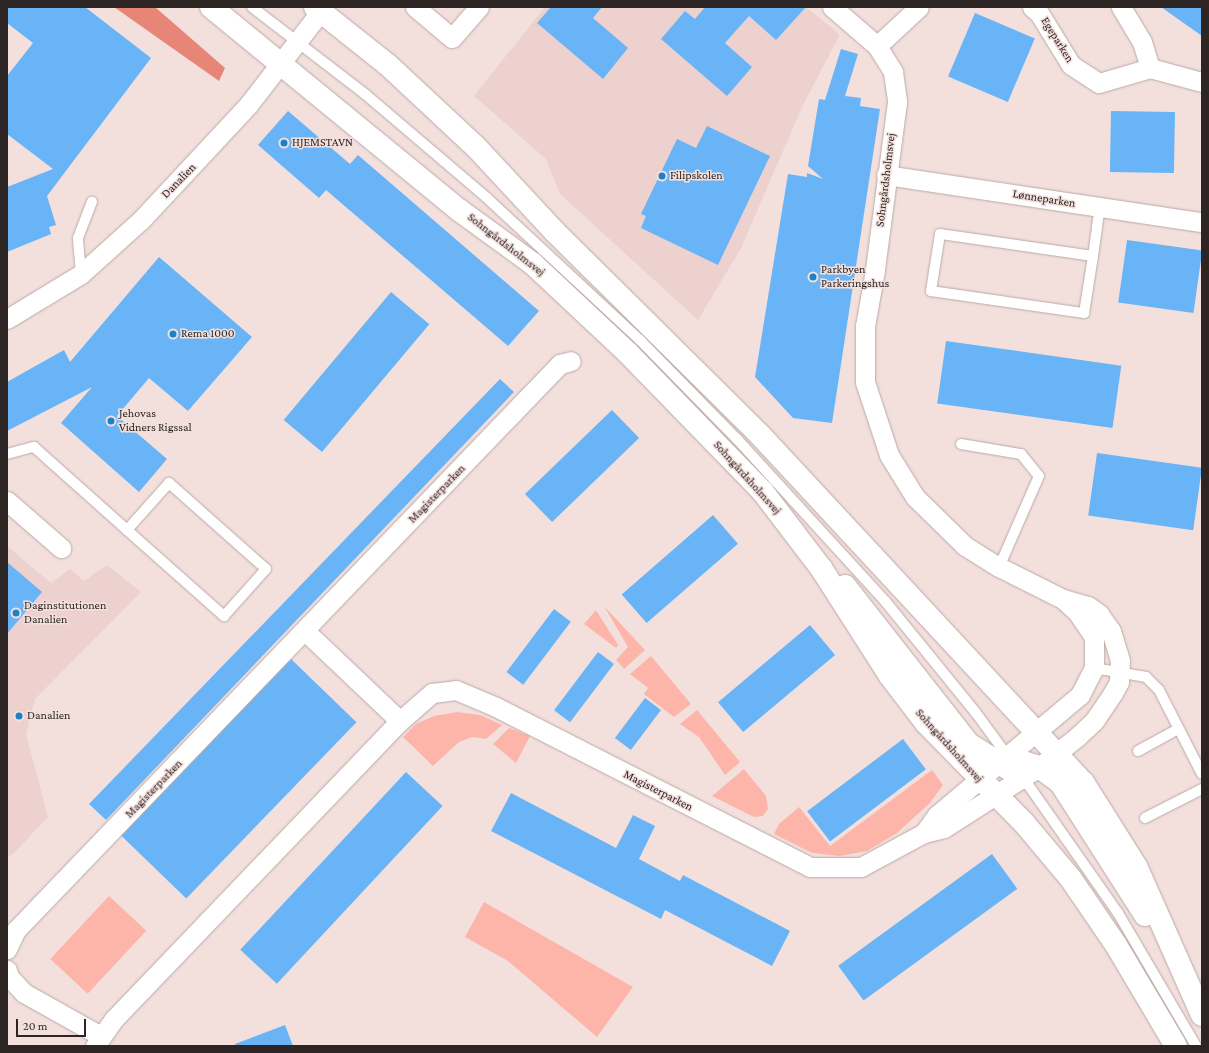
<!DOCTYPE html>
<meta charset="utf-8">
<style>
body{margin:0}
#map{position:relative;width:1209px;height:1053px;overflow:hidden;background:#f3e0dd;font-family:"Crimson Pro",serif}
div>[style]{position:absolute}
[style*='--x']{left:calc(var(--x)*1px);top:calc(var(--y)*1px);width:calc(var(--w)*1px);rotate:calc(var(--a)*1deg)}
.built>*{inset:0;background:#ecd1ce}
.green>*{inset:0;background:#fdb5aa;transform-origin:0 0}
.forest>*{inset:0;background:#e78577}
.building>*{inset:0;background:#68b4f7;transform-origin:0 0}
.roads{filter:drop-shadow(0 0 1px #baa9a6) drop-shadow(0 0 1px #baa9a6)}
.service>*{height:10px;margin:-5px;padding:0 5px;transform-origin:5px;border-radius:5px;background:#fff}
.minor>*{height:19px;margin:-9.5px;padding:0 9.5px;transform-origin:9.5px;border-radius:9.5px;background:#fff}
.tertiary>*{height:22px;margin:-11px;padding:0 11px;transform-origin:11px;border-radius:11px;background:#fff}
.dots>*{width:11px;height:11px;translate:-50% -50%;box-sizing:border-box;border:2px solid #f3e0dd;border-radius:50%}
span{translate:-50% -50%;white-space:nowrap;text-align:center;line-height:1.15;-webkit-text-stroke:3px #f3e0dd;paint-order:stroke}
.street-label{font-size:12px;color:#2c2524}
.poi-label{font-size:12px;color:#2c2524}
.left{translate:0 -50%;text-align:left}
.frame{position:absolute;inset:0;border:8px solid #2c2524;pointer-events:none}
.scale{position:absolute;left:16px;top:1019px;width:70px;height:18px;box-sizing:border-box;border:2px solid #2c2524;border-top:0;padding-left:5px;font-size:12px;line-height:14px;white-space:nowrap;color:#2c2524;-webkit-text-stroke:3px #f3e0dd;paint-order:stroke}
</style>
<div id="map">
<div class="built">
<i style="clip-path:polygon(545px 7px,806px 7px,837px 32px,839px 36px,803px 105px,741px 248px,698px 320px,560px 194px,546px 159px,474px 96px)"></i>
<i style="clip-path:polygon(7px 546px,51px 583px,70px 569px,84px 581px,107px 565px,141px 592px,35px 699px,26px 734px,48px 817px,12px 855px,7px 856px)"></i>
</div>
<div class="green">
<i style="clip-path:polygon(604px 606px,645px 650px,624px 669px,616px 660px,628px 647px)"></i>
<i style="clip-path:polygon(596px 610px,618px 645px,616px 648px,584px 624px)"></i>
<i style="clip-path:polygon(651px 656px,691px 704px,674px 717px,644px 694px,648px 688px,630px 674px)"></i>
<i style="clip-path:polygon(697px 710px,740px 762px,725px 775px,699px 737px,680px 724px)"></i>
<i style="clip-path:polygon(457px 712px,480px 715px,502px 725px,486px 739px,472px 737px,459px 742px,433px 766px,403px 737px,416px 724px,434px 716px)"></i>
<i style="clip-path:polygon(509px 728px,530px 736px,516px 763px,493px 744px)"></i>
<i style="clip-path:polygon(744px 769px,766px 796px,768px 809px,763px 816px,754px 817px,712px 796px)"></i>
<i style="clip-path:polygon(932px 770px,943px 785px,930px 803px,897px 833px,867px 851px,840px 856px,812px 853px,774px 834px,779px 824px,799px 807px,830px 846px)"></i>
<i style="left:109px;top:896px;width:51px;height:86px;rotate:43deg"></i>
<i style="clip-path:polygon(484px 902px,633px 987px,597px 1037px,508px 961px,465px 937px)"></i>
</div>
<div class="forest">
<i style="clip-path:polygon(114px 7px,155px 7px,225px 68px,219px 81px)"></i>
</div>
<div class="building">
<i style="clip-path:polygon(7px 7px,85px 7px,151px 58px,47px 196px,56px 225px,49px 227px,51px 234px,7px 252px,7px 187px,53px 169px,7px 134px,7px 76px,33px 43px,7px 23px)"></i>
<i style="clip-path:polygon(551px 7px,602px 7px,593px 18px,628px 48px,603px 79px,537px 23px)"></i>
<i style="clip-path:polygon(705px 7px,806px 7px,776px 40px,749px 16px,725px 43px,752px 67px,727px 96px,661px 39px,685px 11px,695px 19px)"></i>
<i style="clip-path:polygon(1161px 7px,1202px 7px,1202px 36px)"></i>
<i style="left:975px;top:13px;width:65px;height:69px;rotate:23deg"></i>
<i style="clip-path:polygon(841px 49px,858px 54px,845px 96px,861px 98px,860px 106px,880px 109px,832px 423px,793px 418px,755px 377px,788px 174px,807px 177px,807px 173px,823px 179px,808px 166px,819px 99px,825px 100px)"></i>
<i style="clip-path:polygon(288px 111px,350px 164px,358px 155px,539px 311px,508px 346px,326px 190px,319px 198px,258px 145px)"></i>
<i style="left:1111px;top:111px;width:64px;height:61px;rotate:1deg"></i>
<i style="clip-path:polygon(707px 126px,770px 156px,718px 265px,641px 228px,646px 216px,641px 214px,677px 139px,696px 148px)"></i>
<i style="left:1127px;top:240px;width:76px;height:63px;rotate:8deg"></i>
<i style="clip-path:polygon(159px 257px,252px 337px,188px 411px,149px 378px,117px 416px,167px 459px,139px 492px,61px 423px,92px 387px,7px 431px,7px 382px,64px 350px,70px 362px)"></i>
<i style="left:391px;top:292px;width:50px;height:167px;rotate:40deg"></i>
<i style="left:946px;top:341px;width:177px;height:63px;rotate:8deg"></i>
<i style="clip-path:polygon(500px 379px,514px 392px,106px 820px,89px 804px)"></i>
<i style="left:612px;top:410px;width:39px;height:121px;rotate:46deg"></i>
<i style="left:1097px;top:453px;width:106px;height:63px;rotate:8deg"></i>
<i style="left:713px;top:515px;width:38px;height:121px;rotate:49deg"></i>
<i style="clip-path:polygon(7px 562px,42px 592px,7px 634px)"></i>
<i style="left:554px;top:609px;width:21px;height:79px;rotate:37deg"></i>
<i style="left:810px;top:625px;width:39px;height:120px;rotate:50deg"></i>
<i style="left:598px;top:652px;width:20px;height:73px;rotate:37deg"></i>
<i style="left:291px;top:659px;width:91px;height:245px;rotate:44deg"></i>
<i style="left:645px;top:698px;width:20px;height:50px;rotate:37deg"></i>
<i style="left:903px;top:739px;width:38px;height:120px;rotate:53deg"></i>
<i style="left:406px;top:772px;width:50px;height:243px;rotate:43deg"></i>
<i style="clip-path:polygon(511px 793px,616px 848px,633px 815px,655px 826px,639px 859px,680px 881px,683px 875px,790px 931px,772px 966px,665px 910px,661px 919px,491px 831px)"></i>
<i style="left:992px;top:854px;width:43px;height:190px;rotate:54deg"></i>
<i style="clip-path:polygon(285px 1025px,293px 1046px,236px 1046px,235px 1044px)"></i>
</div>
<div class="roads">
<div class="service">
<i style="--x:252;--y:7;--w:143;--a:37.6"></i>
<i style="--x:365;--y:94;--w:160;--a:40.4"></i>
<i style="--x:487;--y:198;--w:209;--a:42.9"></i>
<i style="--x:640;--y:340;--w:139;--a:45.6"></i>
<i style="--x:737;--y:439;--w:219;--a:47.6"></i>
<i style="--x:885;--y:601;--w:144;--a:50.9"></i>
<i style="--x:976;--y:713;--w:56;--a:53.7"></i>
<i style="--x:1093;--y:256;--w:155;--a:-171.8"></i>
<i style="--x:940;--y:234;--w:58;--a:99"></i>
<i style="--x:931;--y:291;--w:155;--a:8.2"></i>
<i style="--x:1084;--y:313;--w:58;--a:-81"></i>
<i style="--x:1093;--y:256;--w:30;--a:-82"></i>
<i style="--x:1097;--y:226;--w:18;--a:-81"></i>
<i style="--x:81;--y:274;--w:36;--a:-95"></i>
<i style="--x:78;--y:238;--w:39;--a:-69"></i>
<i style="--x:961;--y:444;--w:61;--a:9.5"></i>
<i style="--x:1021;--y:454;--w:28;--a:51"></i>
<i style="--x:1039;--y:476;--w:99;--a:113.7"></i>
<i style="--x:7;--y:454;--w:28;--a:-15"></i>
<i style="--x:34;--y:447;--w:125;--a:41.7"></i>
<i style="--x:127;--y:530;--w:130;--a:41.6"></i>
<i style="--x:224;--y:616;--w:63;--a:-48.2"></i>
<i style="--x:266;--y:569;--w:130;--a:-138.4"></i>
<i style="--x:169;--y:483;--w:63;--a:131.8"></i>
<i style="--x:1094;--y:668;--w:53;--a:9.8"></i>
<i style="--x:1146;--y:677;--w:18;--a:45"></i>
<i style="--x:1159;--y:690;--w:94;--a:62.9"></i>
<i style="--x:1138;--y:751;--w:46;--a:-28.8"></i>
<i style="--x:1022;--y:776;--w:167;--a:55"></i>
<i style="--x:1118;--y:913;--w:154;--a:59.6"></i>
<i style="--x:1145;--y:818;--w:64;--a:-27"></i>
</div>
<div class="minor">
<i style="--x:415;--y:7;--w:48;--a:40"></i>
<i style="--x:452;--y:38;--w:41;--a:-48.9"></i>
<i style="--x:832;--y:7;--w:60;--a:40.9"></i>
<i style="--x:877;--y:46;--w:31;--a:58"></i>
<i style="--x:893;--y:72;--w:30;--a:82"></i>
<i style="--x:897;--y:102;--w:169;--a:97.5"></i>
<i style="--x:875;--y:270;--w:57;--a:100.1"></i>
<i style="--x:865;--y:326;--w:56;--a:90"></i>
<i style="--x:865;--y:382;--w:77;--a:71.8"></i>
<i style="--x:889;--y:455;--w:49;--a:58.2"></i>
<i style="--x:915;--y:497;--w:70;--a:44.4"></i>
<i style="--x:965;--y:546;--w:40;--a:32"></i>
<i style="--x:999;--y:567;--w:72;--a:26.6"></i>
<i style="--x:1063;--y:599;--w:26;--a:16"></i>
<i style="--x:1088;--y:606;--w:14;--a:36"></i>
<i style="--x:1099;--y:614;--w:21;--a:55"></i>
<i style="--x:1111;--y:631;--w:31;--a:73"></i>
<i style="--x:1120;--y:661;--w:21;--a:93"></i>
<i style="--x:1119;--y:682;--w:13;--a:119"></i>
<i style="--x:1113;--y:693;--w:34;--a:124"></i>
<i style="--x:1094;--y:721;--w:23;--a:137"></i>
<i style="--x:1077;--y:737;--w:48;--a:141.7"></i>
<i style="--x:1039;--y:767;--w:113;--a:147.3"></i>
<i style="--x:944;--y:828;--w:21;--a:166"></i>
<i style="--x:1032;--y:7;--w:9;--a:41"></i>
<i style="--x:1039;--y:13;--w:61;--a:58.4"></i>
<i style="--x:1071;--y:65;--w:33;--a:33"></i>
<i style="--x:1099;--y:83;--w:53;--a:-16.4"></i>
<i style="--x:1150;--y:68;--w:27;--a:-107"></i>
<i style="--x:1142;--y:42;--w:41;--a:-121"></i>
<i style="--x:877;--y:46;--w:57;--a:-42.9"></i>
<i style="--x:1150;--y:68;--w:54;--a:15.1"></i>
<i style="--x:886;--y:175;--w:319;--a:8.5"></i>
<i style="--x:7;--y:319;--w:87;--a:-31.3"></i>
<i style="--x:81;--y:274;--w:81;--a:-42"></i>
<i style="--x:141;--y:220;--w:158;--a:-47"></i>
<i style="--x:249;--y:104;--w:118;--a:-52.3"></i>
<i style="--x:7;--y:501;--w:72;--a:41"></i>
<i style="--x:305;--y:631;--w:131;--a:43.5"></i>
<i style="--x:7;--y:949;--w:21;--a:-65"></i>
<i style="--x:16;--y:930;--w:740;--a:-46.15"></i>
<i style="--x:529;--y:396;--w:45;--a:-45.9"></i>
<i style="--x:560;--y:364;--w:11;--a:-15"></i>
<i style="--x:7;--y:970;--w:7;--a:74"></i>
<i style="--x:9;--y:977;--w:22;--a:47"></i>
<i style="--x:24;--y:993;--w:88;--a:29.2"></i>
<i style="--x:95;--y:1046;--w:33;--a:-55"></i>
<i style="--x:114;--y:1019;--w:413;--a:-46.2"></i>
<i style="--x:400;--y:721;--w:43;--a:-41.2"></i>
<i style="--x:432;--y:693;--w:24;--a:-7"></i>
<i style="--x:456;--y:690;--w:43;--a:23"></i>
<i style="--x:496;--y:707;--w:352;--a:27"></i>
<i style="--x:810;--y:867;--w:51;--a:0"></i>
<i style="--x:861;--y:867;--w:72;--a:-28.4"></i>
<i style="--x:924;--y:833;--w:22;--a:-54"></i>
<i style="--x:937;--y:815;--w:187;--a:-40"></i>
<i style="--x:1080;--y:695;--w:30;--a:-63"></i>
<i style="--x:1094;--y:668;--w:31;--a:-90"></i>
<i style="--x:1094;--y:637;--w:30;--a:-124"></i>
<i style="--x:1077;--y:612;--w:19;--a:-137"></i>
</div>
<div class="tertiary">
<i style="--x:211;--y:7;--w:320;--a:39.3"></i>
<i style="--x:459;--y:210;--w:92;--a:36.1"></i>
<i style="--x:533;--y:264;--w:129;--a:43.1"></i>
<i style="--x:627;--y:352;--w:195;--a:45.8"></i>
<i style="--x:763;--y:492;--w:96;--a:52.7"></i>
<i style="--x:821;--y:568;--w:128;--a:57.4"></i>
<i style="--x:890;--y:676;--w:59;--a:52.5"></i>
<i style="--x:926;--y:723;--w:140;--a:45.6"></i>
<i style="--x:1024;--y:823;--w:73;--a:50"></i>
<i style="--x:1071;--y:879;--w:80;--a:55.7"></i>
<i style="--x:1116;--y:945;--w:117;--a:59.3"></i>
<i style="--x:315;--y:7;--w:93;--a:38.5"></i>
<i style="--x:388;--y:65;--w:120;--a:43"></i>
<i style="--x:476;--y:147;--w:116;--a:47.1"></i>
<i style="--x:555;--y:232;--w:290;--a:44.7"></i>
<i style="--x:761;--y:436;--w:473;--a:47.1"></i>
<i style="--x:1083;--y:782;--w:99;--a:57.8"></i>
<i style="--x:1136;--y:866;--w:163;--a:66.1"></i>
<i style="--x:845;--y:586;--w:201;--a:51.9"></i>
<i style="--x:969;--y:744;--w:64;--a:32.2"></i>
<i style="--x:1008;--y:757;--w:33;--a:18"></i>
<i style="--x:1039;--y:767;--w:26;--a:36"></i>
<i style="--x:1060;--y:782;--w:158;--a:57.4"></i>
</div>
</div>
<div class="dots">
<i style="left:284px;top:143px;background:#1b81cc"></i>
<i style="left:662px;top:176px;background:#1b81cc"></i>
<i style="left:813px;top:277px;background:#1b81cc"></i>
<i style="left:173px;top:334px;background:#1b81cc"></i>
<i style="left:111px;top:421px;background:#1b81cc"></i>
<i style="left:16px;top:613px;background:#1b81cc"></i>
<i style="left:19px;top:716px;background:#1b81cc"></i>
</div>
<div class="street-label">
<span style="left:1057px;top:40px;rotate:58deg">Egeparken</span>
<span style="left:886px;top:180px;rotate:-83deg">Sohngårdsholmsvej</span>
<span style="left:179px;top:181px;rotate:-46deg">Danalien</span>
<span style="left:1044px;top:199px;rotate:9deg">Lønneparken</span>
<span style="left:506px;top:245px;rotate:38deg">Sohngårdsholmsvej</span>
<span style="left:747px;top:478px;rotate:48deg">Sohngårdsholmsvej</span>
<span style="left:437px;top:494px;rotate:-46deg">Magisterparken</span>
<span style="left:949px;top:746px;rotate:48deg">Sohngårdsholmsvej</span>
<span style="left:154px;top:789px;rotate:-46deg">Magisterparken</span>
<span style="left:658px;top:791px;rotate:27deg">Magisterparken</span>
</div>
<div class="poi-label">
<span class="left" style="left:292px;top:143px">HJEMSTAVN</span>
<span class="left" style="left:670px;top:176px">Filipskolen</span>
<span class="left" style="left:821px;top:277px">Parkbyen<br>Parkeringshus</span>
<span class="left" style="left:181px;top:334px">Rema 1000</span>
<span class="left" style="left:119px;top:421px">Jehovas<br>Vidners Rigssal</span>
<span class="left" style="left:24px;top:613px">Daginstitutionen<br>Danalien</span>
<span class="left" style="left:27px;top:716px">Danalien</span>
</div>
<div class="frame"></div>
<div class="scale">20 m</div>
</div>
